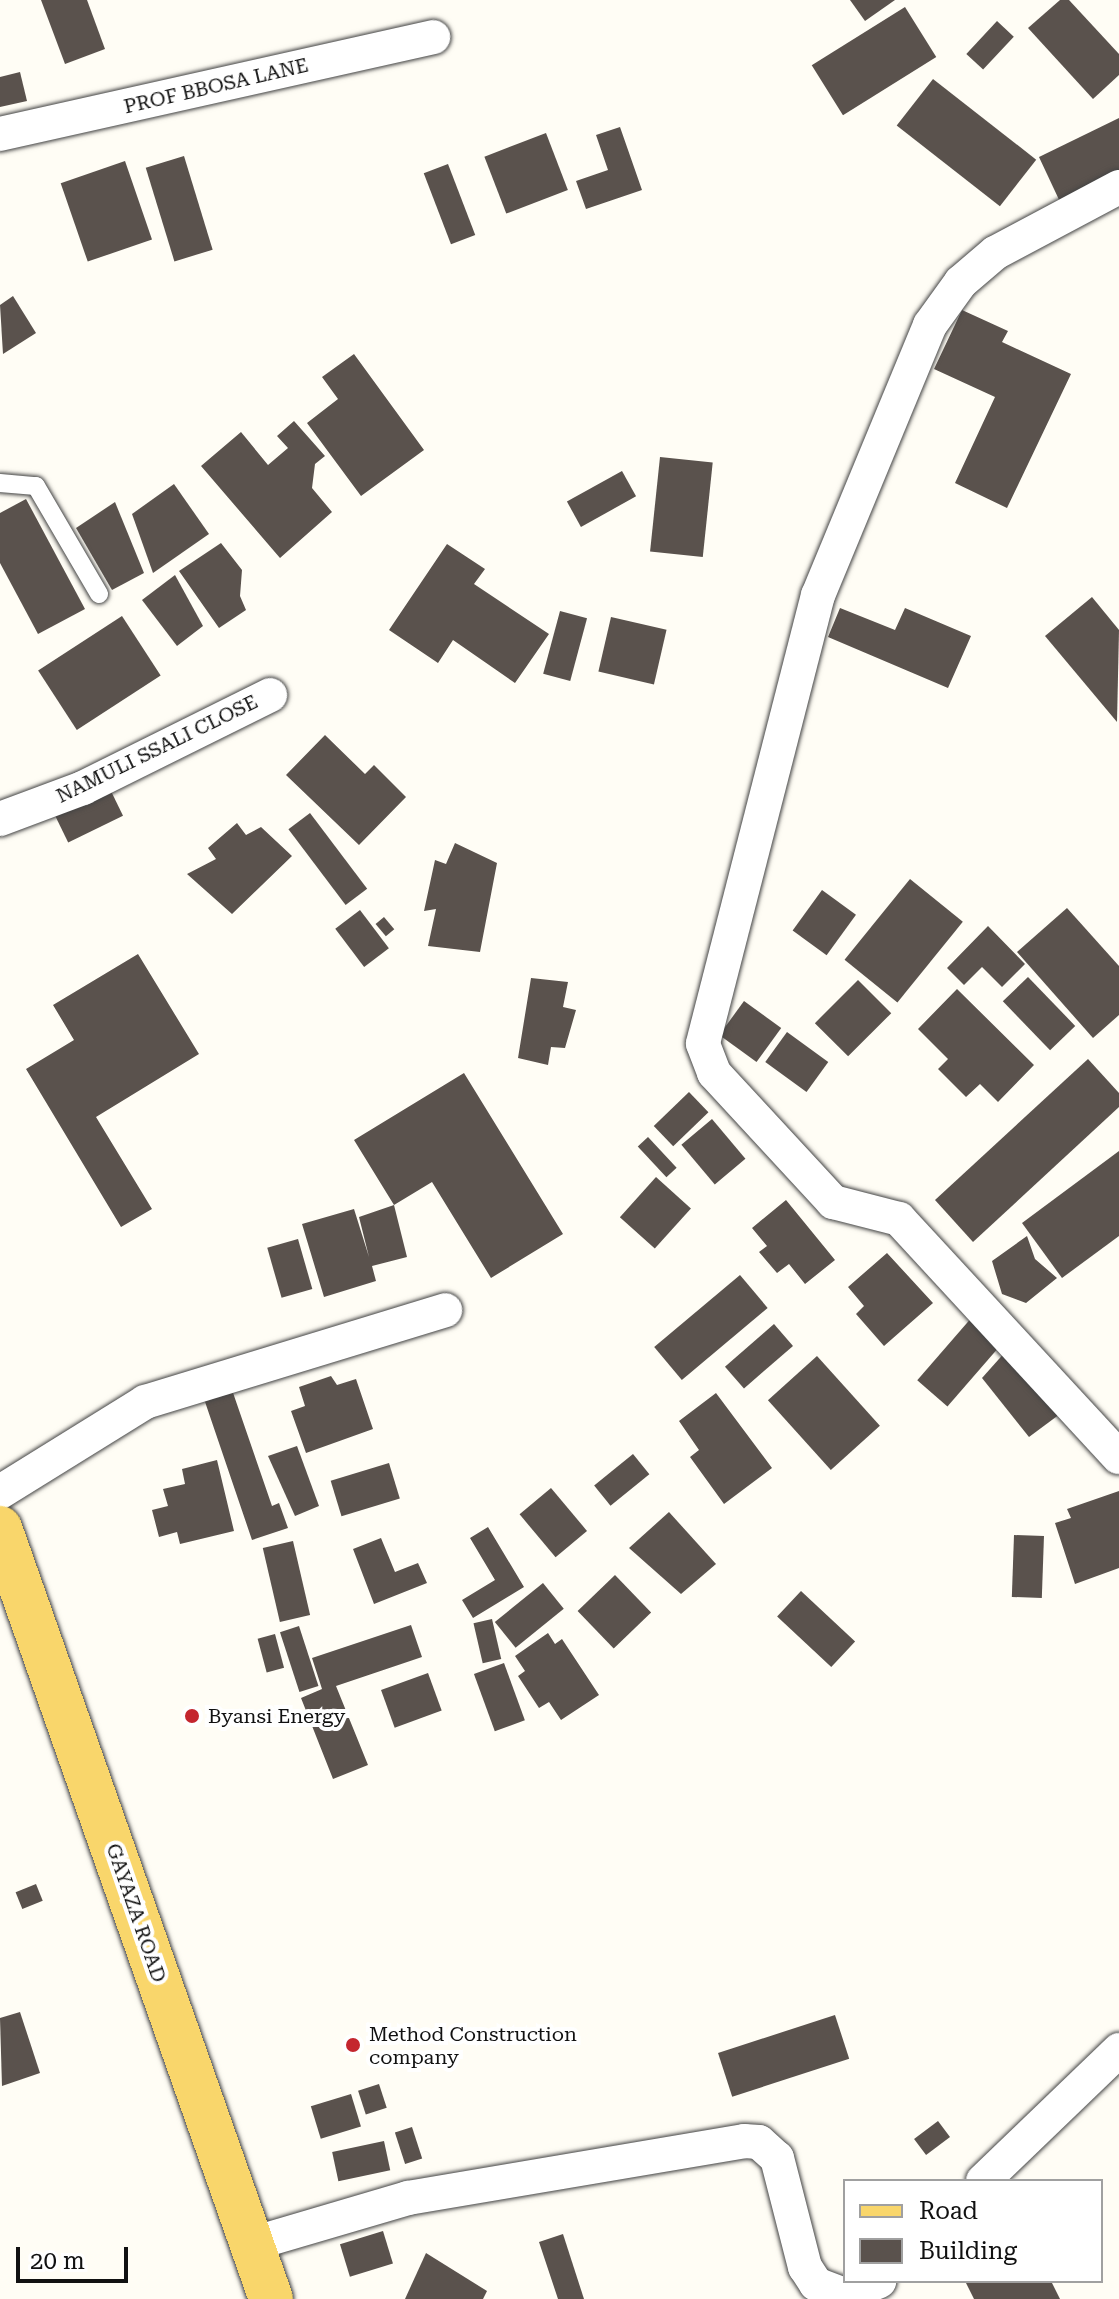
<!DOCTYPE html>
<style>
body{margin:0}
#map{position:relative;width:1119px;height:2299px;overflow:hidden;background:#fffdf5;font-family:"Roboto Serif",serif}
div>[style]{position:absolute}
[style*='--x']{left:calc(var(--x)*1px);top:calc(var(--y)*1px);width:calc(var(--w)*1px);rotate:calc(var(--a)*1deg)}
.building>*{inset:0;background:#5a524d;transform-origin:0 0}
.roads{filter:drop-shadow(0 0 2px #444) drop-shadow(0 0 2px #444)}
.service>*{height:18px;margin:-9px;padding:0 9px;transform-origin:9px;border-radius:9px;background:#fff}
.minor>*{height:34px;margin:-17px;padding:0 17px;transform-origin:17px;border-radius:17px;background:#fff}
.primary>*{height:44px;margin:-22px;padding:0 22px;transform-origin:22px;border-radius:22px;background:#f9d66b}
.dots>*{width:22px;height:22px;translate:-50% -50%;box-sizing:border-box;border:4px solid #fff;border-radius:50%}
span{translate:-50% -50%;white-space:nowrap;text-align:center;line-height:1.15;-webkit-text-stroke:8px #fff;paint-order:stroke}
.street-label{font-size:20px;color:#111}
.poi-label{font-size:20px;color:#111}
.left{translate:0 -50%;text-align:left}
.legend{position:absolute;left:843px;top:2179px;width:260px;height:104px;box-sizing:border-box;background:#fff;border:2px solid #a0a0a0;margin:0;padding:10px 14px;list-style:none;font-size:24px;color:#111}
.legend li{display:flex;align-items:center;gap:16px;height:40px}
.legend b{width:40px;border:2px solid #a0a0a0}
.scale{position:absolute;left:16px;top:2247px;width:112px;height:36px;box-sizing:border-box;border:4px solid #111;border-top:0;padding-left:10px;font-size:24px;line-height:28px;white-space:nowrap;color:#111;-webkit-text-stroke:6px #fff;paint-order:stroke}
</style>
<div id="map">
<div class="building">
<i style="clip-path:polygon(41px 0,87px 0,105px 49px,65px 64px)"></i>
<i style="clip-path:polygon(850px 0,895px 0,865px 21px)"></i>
<i style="clip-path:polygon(1060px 0,1069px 0,1119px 54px,1119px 75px,1093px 99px,1028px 28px)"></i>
<i style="left:905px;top:7px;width:59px;height:110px;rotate:58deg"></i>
<i style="left:997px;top:21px;width:23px;height:45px;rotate:43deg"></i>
<i style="clip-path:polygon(20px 72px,27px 101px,0 107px,0 77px)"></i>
<i style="left:933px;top:79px;width:131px;height:59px;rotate:38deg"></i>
<i style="clip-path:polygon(1119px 118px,1119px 176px,1061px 204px,1039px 157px)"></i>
<i style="clip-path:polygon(620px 127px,642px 190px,586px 209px,576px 181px,608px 170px,596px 135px)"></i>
<i style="left:546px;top:133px;width:61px;height:66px;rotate:69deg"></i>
<i style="left:184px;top:156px;width:98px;height:40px;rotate:73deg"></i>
<i style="left:125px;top:161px;width:83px;height:68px;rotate:71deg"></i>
<i style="left:448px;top:164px;width:76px;height:26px;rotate:69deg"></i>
<i style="clip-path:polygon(13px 296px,36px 333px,3px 354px,0 305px)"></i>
<i style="clip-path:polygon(962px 310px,1008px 331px,1002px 342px,1071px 374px,1007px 508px,955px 483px,995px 397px,934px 369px)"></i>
<i style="clip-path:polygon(354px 354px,424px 450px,361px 496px,307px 423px,338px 399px,322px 377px)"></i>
<i style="clip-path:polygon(294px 421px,325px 456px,315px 464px,312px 488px,332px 512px,280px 558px,201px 466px,241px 432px,268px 465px,288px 448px,277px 436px)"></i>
<i style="left:660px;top:457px;width:53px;height:95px;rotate:6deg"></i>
<i style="left:622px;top:471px;width:29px;height:63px;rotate:61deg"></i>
<i style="clip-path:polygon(174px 484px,209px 534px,153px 573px,132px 514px)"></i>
<i style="clip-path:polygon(26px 499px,85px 609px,38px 634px,0 563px,0 513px)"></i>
<i style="clip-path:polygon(115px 502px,144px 573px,112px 590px,76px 528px)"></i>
<i style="clip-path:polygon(221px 543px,242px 570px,240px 596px,246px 610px,219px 628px,179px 571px)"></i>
<i style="clip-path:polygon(447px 544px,485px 569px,474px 584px,549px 634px,515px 683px,453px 640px,438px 663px,389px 630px)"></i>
<i style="clip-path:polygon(175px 575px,203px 626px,177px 646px,142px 600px)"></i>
<i style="clip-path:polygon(1092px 597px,1119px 630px,1117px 722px,1045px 636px)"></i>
<i style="clip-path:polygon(840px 608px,895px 630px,905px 608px,971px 636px,948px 688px,828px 637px)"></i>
<i style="left:560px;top:611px;width:28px;height:65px;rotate:15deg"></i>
<i style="left:122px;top:616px;width:71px;height:100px;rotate:57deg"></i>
<i style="left:611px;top:617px;width:57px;height:56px;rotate:13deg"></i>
<i style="clip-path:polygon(325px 735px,365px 774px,374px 765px,406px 797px,359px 845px,286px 775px)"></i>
<i style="left:109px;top:787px;width:32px;height:61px;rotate:64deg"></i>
<i style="left:310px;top:813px;width:95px;height:27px;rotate:53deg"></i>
<i style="clip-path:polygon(237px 823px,246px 835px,261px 827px,292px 856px,232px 914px,187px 874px,216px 859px,208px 848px)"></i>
<i style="clip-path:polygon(455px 843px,497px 863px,480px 952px,428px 946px,436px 909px,424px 911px,435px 860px,446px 864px)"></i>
<i style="left:910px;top:879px;width:68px;height:104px;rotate:39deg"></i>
<i style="left:822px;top:890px;width:42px;height:50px;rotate:36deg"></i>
<i style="clip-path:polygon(1067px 908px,1119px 966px,1119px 1015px,1093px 1038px,1017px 952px)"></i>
<i style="left:360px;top:910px;width:48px;height:31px;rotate:53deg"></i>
<i style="left:384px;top:917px;width:16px;height:11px;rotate:50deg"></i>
<i style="clip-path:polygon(988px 926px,1025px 964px,1002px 987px,982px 967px,964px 985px,947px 968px)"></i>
<i style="clip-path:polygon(138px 954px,199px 1054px,96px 1117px,152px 1209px,121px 1227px,26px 1069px,74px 1040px,53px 1005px)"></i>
<i style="left:1028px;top:977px;width:68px;height:35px;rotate:46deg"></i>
<i style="clip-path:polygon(531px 978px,568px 982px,563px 1007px,576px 1010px,565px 1048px,551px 1047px,548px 1065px,518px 1058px)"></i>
<i style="left:858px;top:980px;width:47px;height:61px;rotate:45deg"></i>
<i style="clip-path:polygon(957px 989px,1034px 1065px,998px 1102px,980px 1084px,966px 1097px,938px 1069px,948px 1059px,918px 1029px)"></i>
<i style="left:744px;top:1001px;width:46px;height:42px;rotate:36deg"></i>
<i style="left:787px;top:1032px;width:51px;height:37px;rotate:36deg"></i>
<i style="clip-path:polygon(1088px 1059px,1119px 1093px,1119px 1107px,973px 1242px,935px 1200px)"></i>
<i style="clip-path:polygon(464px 1073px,563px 1234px,491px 1278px,432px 1182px,394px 1205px,407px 1257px,372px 1266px,376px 1281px,324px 1297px,302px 1224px,354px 1209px,369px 1257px,359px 1217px,394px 1205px,354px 1140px)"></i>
<i style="left:689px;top:1092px;width:28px;height:49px;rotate:46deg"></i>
<i style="left:712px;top:1119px;width:52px;height:40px;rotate:50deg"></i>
<i style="left:648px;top:1137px;width:42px;height:14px;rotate:47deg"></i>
<i style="clip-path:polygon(1119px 1151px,1119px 1236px,1062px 1278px,1022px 1223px)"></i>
<i style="left:656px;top:1177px;width:47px;height:54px;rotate:42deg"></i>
<i style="clip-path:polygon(786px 1200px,835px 1260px,805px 1284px,789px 1264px,777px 1273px,759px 1252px,767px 1246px,752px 1228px)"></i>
<i style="clip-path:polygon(1027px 1236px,1035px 1259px,1057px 1278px,1026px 1303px,1002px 1294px,992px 1261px)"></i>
<i style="left:298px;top:1239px;width:52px;height:32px;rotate:74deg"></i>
<i style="clip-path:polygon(887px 1253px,933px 1303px,884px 1346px,856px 1314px,864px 1306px,848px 1287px)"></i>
<i style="left:740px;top:1275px;width:43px;height:112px;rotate:50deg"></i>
<i style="left:973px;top:1316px;width:40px;height:85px;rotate:41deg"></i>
<i style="left:774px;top:1324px;width:29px;height:65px;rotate:49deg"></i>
<i style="clip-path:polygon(1007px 1350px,1064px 1411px,1029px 1437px,982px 1378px)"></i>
<i style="left:817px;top:1356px;width:94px;height:66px;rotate:48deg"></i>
<i style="clip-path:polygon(331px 1376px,337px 1385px,356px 1379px,373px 1429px,306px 1453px,291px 1411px,305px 1406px,299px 1387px)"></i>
<i style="clip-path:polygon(230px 1384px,272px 1506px,279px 1503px,288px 1528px,252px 1540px,202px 1393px)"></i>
<i style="clip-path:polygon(716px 1393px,772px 1468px,724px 1504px,690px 1457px,699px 1450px,679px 1421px)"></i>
<i style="clip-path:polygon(297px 1446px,319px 1506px,295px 1516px,268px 1456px)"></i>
<i style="left:633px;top:1454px;width:26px;height:50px;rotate:51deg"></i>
<i style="clip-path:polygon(217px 1460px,234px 1531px,180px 1544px,177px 1532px,159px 1537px,152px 1510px,168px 1506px,163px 1489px,185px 1484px,182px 1469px)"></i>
<i style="left:389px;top:1463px;width:37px;height:61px;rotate:73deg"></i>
<i style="left:551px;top:1488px;width:56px;height:41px;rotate:50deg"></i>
<i style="clip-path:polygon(1119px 1491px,1119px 1568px,1075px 1584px,1055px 1523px,1071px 1518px,1067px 1509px)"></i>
<i style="clip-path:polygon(669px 1512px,716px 1564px,681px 1594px,629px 1548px)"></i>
<i style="clip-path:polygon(488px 1527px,524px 1587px,473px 1618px,462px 1600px,495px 1580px,470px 1538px)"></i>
<i style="left:1014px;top:1535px;width:30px;height:62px;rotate:2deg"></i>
<i style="clip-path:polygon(381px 1538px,395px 1572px,418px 1563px,427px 1583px,374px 1604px,353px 1549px)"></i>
<i style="left:293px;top:1541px;width:76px;height:31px;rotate:77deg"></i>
<i style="left:615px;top:1575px;width:52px;height:52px;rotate:46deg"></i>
<i style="left:543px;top:1583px;width:33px;height:62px;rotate:51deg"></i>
<i style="left:801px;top:1591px;width:74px;height:35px;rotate:43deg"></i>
<i style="left:492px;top:1619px;width:41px;height:19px;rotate:77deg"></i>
<i style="clip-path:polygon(411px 1625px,422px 1657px,336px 1686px,368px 1765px,333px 1779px,301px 1698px,322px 1689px,312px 1658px)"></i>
<i style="left:299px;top:1626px;width:63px;height:20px;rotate:72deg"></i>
<i style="clip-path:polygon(548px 1633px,555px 1644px,562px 1639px,599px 1695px,561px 1720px,549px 1702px,539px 1708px,518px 1676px,525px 1671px,515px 1656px)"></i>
<i style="left:275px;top:1634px;width:35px;height:18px;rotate:75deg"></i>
<i style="left:504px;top:1663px;width:61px;height:32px;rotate:70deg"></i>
<i style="left:428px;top:1673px;width:40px;height:50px;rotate:70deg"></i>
<i style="left:36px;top:1884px;width:18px;height:22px;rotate:68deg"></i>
<i style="clip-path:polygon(20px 2012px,40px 2073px,2px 2086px,0 2018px)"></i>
<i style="left:835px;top:2015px;width:46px;height:123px;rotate:72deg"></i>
<i style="left:379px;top:2084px;width:25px;height:22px;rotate:72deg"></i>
<i style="left:351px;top:2094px;width:34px;height:42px;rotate:73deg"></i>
<i style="left:938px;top:2121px;width:20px;height:30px;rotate:53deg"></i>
<i style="left:412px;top:2127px;width:33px;height:18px;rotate:72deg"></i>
<i style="left:384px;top:2141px;width:30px;height:53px;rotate:78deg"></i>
<i style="left:383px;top:2231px;width:34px;height:45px;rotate:73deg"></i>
<i style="clip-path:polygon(563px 2234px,584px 2299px,558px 2299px,539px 2242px)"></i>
<i style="clip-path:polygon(426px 2253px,487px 2291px,483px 2299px,405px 2299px)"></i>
<i style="clip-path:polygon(965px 2281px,1051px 2281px,1060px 2299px,974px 2299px)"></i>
</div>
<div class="roads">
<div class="service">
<i style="--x:0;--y:483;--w:36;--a:5"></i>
<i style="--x:36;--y:486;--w:125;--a:59.7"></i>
</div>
<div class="minor">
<i style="--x:0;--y:134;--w:444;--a:-12.6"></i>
<i style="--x:1119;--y:187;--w:140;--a:152"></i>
<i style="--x:995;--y:253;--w:45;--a:139.5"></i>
<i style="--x:961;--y:282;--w:53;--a:125.8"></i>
<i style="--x:930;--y:325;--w:292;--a:112.5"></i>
<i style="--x:818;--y:595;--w:463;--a:104.4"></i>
<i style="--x:703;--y:1044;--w:31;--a:69"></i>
<i style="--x:714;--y:1073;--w:176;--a:47.3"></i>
<i style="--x:833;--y:1202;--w:68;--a:14.4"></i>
<i style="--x:899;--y:1219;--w:324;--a:47.3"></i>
<i style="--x:0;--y:819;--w:89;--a:-20.5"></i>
<i style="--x:83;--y:788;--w:209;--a:-26.4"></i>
<i style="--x:0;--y:1492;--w:171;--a:-31.8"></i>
<i style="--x:145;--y:1402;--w:314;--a:-17"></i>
<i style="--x:983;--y:2181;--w:189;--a:-43.9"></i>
<i style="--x:252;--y:2244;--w:163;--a:-16.4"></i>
<i style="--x:408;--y:2198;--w:341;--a:-9.6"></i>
<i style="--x:744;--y:2141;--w:15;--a:4"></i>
<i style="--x:759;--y:2142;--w:24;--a:42"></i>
<i style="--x:777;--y:2158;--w:113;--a:75.6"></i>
<i style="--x:805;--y:2267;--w:20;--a:57"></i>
<i style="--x:816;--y:2284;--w:31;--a:21"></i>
<i style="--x:845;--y:2295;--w:37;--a:-22"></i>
</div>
<div class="primary">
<i style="--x:0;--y:1528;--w:817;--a:70.63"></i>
</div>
</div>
<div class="dots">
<i style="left:192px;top:1716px;background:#c4262e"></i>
<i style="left:353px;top:2045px;background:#c4262e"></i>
</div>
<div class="street-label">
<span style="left:216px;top:86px;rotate:-13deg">PROF BBOSA LANE</span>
<span style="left:157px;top:749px;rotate:-26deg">NAMULI SSALI CLOSE</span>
<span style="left:136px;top:1913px;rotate:71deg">GAYAZA ROAD</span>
</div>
<div class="poi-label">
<span class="left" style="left:208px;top:1716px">Byansi Energy</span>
<span class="left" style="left:369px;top:2046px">Method Construction<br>company</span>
</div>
<ul class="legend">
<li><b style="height:10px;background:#f9d66b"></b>Road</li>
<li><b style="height:22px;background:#5a524d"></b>Building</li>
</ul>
<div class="scale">20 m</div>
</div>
